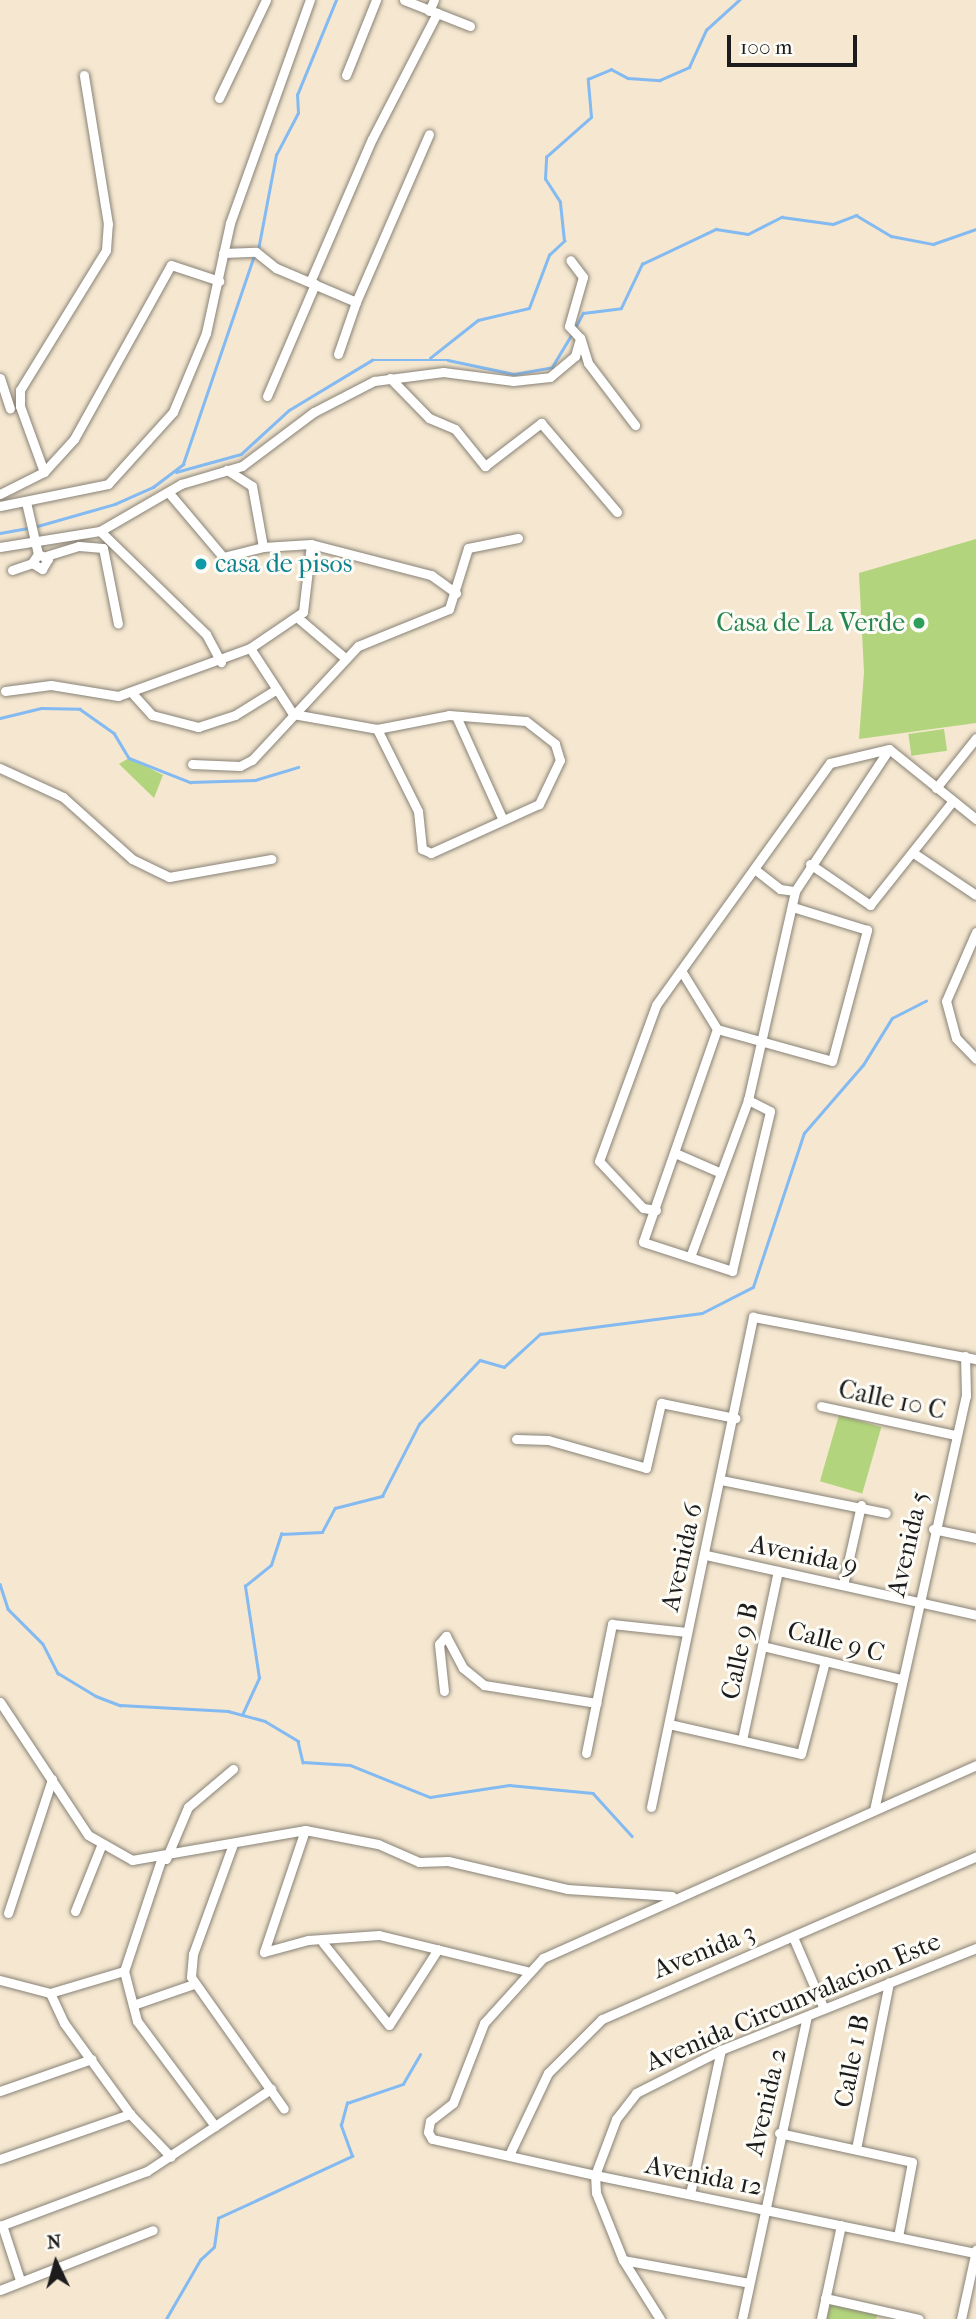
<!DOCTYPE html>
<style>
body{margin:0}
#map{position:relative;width:976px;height:2319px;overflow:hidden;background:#f5e7d0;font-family:"IM FELL French Canon",serif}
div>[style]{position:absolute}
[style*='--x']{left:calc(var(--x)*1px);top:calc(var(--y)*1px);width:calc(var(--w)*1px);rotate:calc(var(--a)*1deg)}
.green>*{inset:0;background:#b2d47c;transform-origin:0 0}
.stream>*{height:2.5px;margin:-1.25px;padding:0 1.25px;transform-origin:1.25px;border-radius:1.25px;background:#83baf2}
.roads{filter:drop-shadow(0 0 2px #888276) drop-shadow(0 0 2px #888276)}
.minor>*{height:9px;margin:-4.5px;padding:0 4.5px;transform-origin:4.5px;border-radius:4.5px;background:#fff}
.dots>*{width:19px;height:19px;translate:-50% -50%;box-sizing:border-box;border:4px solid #fdfcf7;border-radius:50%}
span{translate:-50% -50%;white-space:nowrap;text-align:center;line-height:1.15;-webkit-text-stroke:6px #fdfcf7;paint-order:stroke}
.culture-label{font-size:26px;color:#0d838f}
.left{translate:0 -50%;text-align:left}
.leisure-label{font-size:26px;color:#27864d}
.right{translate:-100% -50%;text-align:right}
.street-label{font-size:26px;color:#1c1c1c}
.north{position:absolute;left:21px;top:2228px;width:70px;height:70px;-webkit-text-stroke:5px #fdfcf7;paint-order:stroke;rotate:355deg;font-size:19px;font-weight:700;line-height:28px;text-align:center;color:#1c1c1c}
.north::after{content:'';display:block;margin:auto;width:24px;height:32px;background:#1c1c1c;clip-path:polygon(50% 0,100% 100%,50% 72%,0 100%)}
.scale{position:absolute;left:727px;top:35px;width:130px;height:32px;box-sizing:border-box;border:4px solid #1c1c1c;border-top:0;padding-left:9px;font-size:21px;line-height:24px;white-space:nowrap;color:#1c1c1c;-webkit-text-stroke:5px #fdfcf7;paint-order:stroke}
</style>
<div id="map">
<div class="green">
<i style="clip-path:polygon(976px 539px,976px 723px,859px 739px,864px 672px,859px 573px)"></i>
<i style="left:944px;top:729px;width:22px;height:36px;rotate:82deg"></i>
<i style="clip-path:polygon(129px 758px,163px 775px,154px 798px,119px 764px)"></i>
<i style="left:839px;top:1415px;width:44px;height:69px;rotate:16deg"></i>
<i style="clip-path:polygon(830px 2304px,878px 2313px,876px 2319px,827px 2319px)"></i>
</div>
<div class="stream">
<i style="--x:258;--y:250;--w:97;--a:-79.3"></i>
<i style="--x:276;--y:155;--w:47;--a:-62.4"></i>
<i style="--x:298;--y:113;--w:18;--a:-93"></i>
<i style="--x:297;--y:95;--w:103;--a:-67.7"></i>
<i style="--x:575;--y:328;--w:17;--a:-62"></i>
<i style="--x:583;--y:313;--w:38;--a:-7"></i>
<i style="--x:621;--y:308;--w:49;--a:-64.5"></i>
<i style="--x:642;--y:264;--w:82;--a:-25.3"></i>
<i style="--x:716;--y:229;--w:32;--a:9"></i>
<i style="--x:748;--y:234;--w:38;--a:-27"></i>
<i style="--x:782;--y:217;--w:51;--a:7.8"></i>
<i style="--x:833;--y:224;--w:25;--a:-21"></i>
<i style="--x:856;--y:215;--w:41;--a:31"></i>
<i style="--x:891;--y:236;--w:43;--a:10.8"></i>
<i style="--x:933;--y:244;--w:46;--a:-19.2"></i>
<i style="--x:430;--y:358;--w:61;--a:-38.4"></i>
<i style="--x:478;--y:320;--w:52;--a:-13.2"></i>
<i style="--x:529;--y:308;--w:57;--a:-69.3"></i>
<i style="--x:549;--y:255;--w:21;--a:-43"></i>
<i style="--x:564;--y:241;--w:39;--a:-96"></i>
<i style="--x:560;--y:202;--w:27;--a:-123"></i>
<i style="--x:545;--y:179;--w:22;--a:-87"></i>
<i style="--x:546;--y:157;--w:60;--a:-41.6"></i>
<i style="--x:591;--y:117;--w:38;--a:-95"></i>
<i style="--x:588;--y:79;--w:25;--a:-23"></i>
<i style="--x:611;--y:69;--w:19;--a:28"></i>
<i style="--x:628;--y:78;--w:32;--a:4"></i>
<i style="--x:660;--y:80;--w:32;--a:-24"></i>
<i style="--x:689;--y:67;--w:41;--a:-65.3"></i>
<i style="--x:706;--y:30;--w:45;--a:-42.3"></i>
<i style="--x:176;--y:472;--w:67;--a:-15.5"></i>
<i style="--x:241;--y:454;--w:65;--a:-42.5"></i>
<i style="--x:289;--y:410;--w:97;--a:-31.1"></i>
<i style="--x:372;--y:360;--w:76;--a:0"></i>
<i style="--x:448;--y:360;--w:67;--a:12"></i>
<i style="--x:514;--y:374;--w:39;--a:-10"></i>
<i style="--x:552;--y:367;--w:39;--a:-59"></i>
<i style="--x:34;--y:527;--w:84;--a:-15.9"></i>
<i style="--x:115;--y:504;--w:42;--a:-24.1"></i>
<i style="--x:153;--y:487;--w:38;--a:-37"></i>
<i style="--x:183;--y:464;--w:221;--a:-71.2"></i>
<i style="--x:0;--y:533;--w:28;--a:-10"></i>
<i style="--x:0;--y:718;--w:42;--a:-13.7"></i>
<i style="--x:41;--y:708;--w:39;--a:1"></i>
<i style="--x:80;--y:709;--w:42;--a:35.2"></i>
<i style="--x:114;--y:733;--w:29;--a:59"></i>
<i style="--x:129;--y:758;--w:66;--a:21.5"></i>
<i style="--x:190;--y:782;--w:65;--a:-1.8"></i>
<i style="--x:255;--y:780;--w:45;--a:-16.8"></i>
<i style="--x:0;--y:1584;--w:26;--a:72"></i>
<i style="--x:8;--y:1609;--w:49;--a:45"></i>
<i style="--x:43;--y:1644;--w:33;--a:63"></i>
<i style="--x:58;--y:1673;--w:44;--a:31.2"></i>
<i style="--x:96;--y:1696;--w:26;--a:21"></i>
<i style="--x:120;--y:1705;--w:108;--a:3.2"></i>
<i style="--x:228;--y:1711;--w:38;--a:15"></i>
<i style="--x:265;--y:1721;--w:39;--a:31"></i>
<i style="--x:298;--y:1741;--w:22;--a:77"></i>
<i style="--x:303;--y:1762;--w:47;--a:3.7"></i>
<i style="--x:350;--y:1765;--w:86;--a:21.8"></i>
<i style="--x:430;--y:1797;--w:80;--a:-8.6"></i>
<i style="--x:509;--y:1785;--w:84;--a:5.4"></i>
<i style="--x:593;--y:1793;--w:58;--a:47.8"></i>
<i style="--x:242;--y:1715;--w:41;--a:-65.3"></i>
<i style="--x:259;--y:1678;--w:93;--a:-98.7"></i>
<i style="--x:245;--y:1586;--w:33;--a:-39"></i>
<i style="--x:271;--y:1565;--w:33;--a:-72"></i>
<i style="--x:281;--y:1534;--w:41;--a:-2.8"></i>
<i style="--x:322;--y:1532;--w:27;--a:-62"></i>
<i style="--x:335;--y:1508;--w:49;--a:-14.3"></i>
<i style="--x:382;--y:1496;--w:81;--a:-62.8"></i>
<i style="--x:419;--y:1424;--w:88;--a:-46.4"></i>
<i style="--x:480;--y:1360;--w:25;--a:16"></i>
<i style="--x:504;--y:1367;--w:49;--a:-42.5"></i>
<i style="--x:540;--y:1334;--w:163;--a:-7.4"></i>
<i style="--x:702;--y:1313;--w:57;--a:-27"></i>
<i style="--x:753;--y:1287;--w:162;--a:-71.7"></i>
<i style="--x:804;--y:1133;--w:90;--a:-49.1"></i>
<i style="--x:863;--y:1065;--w:55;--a:-58.3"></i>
<i style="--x:892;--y:1018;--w:38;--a:-27"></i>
<i style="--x:166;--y:2319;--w:68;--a:-60"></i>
<i style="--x:200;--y:2260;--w:19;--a:-43"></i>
<i style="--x:214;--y:2247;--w:29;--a:-82"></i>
<i style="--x:218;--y:2218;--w:148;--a:-24.8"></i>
<i style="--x:352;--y:2156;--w:33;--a:-110"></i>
<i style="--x:341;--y:2125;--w:23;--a:-75"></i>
<i style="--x:347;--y:2103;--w:59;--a:-18.7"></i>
<i style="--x:403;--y:2084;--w:34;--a:-60"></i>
</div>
<div class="roads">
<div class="minor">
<i style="--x:404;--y:0;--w:71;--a:21.5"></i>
<i style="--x:429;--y:11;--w:12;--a:-66"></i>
<i style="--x:346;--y:75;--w:81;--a:-68.2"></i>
<i style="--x:219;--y:98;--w:109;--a:-64.4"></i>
<i style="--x:223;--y:253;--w:33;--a:-2"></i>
<i style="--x:256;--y:252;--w:26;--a:39"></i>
<i style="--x:276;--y:268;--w:87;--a:23"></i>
<i style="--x:356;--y:302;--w:55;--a:109.1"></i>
<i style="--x:310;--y:282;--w:156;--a:-66.6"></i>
<i style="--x:372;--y:139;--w:142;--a:-62.7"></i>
<i style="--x:356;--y:302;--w:183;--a:-66.5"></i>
<i style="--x:581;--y:340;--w:24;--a:73"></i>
<i style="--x:588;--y:363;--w:78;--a:52.8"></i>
<i style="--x:0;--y:378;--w:32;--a:72"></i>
<i style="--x:390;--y:378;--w:56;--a:45.7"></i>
<i style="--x:429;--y:418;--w:28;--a:23"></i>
<i style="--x:455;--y:429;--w:48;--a:51"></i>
<i style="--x:485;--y:466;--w:71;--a:-37.5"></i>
<i style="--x:541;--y:423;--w:117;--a:49.5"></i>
<i style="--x:267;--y:396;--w:122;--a:-66.8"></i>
<i style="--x:44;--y:472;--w:70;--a:-110"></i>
<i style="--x:20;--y:406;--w:16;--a:-90"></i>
<i style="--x:20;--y:390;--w:164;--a:-58.4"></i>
<i style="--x:106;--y:250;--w:26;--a:-86"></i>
<i style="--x:108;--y:224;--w:151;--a:-99.2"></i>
<i style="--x:169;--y:493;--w:84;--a:49.8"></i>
<i style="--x:223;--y:557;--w:41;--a:-14"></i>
<i style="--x:263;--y:547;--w:62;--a:-100.2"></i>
<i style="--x:252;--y:486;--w:30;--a:-147"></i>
<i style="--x:0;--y:494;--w:49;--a:-26.6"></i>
<i style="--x:44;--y:472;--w:45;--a:-47.7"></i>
<i style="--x:74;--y:439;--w:199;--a:-60.9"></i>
<i style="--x:171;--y:265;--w:51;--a:18.4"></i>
<i style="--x:26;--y:502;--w:53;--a:77"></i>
<i style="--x:38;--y:554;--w:11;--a:124"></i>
<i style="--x:32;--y:563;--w:12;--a:31"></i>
<i style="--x:42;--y:569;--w:12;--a:-59"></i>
<i style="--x:48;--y:559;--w:11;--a:-153"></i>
<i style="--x:0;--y:506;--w:110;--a:-11.5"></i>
<i style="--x:108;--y:484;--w:97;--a:-47.9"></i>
<i style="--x:173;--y:412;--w:86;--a:-67.3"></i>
<i style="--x:206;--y:333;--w:113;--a:-77.7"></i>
<i style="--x:230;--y:223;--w:237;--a:-70.3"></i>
<i style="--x:100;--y:531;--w:148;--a:44.2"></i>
<i style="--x:206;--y:634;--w:32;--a:62"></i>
<i style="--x:0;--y:547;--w:101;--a:-9.1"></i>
<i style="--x:100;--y:531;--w:94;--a:-30.1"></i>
<i style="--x:181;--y:484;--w:64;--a:-16.4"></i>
<i style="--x:242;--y:466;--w:90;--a:-36.9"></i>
<i style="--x:314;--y:412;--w:68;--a:-27.3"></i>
<i style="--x:374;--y:381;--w:70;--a:-7.4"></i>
<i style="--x:443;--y:372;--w:71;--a:7.3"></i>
<i style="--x:513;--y:381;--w:37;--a:-6"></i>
<i style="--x:550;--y:377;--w:33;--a:-40"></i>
<i style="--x:575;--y:356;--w:19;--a:-74"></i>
<i style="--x:580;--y:338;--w:16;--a:-133"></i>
<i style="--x:569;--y:326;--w:51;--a:-74.1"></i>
<i style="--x:583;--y:277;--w:21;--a:-127"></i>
<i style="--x:263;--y:547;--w:48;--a:-3.6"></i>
<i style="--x:311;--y:544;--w:124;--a:14.5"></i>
<i style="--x:431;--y:575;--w:31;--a:36"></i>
<i style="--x:46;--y:556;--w:34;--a:-17"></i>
<i style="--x:79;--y:546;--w:24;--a:5"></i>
<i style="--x:103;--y:548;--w:77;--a:78.8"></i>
<i style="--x:12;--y:570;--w:21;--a:-19"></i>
<i style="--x:298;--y:618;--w:62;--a:40.4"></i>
<i style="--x:250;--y:648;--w:79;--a:56.9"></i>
<i style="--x:293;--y:714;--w:85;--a:10.1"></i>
<i style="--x:377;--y:729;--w:73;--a:-11"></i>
<i style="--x:449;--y:715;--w:77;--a:4.5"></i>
<i style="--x:526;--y:721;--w:37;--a:38"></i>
<i style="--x:555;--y:744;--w:17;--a:73"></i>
<i style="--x:560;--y:760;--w:49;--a:115.5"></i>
<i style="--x:539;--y:804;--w:119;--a:155.6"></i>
<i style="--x:431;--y:853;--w:10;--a:-156"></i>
<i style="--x:422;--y:849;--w:38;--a:-96"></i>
<i style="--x:418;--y:811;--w:92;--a:-116.6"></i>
<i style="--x:5;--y:691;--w:46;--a:-7.4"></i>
<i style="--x:51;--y:685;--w:68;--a:9.3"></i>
<i style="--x:118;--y:696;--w:140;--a:-20"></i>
<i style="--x:250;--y:648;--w:64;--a:-34.2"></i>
<i style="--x:303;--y:612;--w:68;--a:-83.3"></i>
<i style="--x:132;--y:693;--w:30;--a:48"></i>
<i style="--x:152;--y:715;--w:48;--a:14.6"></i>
<i style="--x:198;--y:727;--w:39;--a:-18"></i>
<i style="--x:235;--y:715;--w:49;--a:-31.8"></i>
<i style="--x:456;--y:716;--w:112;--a:65.7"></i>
<i style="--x:192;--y:764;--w:48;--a:2.4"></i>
<i style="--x:240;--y:766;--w:13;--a:-27"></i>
<i style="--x:252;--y:760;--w:156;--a:-47.1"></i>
<i style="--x:358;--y:646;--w:98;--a:-22.1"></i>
<i style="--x:449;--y:609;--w:64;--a:-72.7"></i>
<i style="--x:468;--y:548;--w:51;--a:-11.3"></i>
<i style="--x:0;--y:768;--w:69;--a:24.7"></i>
<i style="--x:63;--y:797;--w:93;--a:41.9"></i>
<i style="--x:132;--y:859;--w:41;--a:25.9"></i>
<i style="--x:169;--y:877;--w:104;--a:-10"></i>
<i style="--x:936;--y:788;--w:64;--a:-51.3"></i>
<i style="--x:915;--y:854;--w:73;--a:33.9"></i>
<i style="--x:810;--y:864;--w:73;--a:34.3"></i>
<i style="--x:870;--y:905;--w:130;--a:-51.5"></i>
<i style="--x:757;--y:871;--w:29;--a:38"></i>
<i style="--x:780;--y:889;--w:15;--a:8"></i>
<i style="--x:976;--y:932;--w:75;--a:113.5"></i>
<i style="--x:946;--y:1001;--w:38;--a:75"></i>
<i style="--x:956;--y:1038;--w:29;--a:46"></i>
<i style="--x:682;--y:972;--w:67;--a:58.4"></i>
<i style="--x:717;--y:1029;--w:119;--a:15.5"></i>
<i style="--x:832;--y:1061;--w:136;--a:-75"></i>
<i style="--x:867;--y:930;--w:74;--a:-162.8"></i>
<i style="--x:717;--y:1029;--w:225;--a:109.2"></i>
<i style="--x:643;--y:1242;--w:94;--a:18"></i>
<i style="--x:732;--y:1271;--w:164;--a:-76.6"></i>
<i style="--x:770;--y:1111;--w:25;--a:-153"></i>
<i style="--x:675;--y:1153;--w:50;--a:23.5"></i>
<i style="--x:656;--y:1210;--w:13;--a:-171"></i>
<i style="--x:643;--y:1208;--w:64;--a:-133.1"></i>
<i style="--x:599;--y:1161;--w:166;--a:-69.9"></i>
<i style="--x:656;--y:1005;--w:298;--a:-54.3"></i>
<i style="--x:830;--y:763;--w:61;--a:-13.3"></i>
<i style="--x:889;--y:749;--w:112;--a:38.8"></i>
<i style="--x:690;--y:1257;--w:167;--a:-69.7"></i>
<i style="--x:748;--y:1100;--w:214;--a:-77.3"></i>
<i style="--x:795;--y:891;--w:170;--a:-56.5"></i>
<i style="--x:821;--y:1406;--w:137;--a:12.2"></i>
<i style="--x:516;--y:1439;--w:32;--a:2"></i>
<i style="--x:548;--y:1440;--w:102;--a:15.9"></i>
<i style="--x:646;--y:1468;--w:67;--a:-77"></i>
<i style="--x:661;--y:1403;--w:76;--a:11.5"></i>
<i style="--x:721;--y:1480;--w:168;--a:11.3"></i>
<i style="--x:933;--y:1529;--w:44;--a:11.8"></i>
<i style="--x:706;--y:1555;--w:277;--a:12.5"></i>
<i style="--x:843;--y:1585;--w:82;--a:-77.3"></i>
<i style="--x:762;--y:1646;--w:142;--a:13.4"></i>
<i style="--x:444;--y:1691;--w:47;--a:-96.1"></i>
<i style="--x:439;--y:1644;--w:11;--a:-49"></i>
<i style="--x:446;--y:1636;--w:36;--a:62"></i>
<i style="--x:463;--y:1668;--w:27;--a:39"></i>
<i style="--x:484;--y:1685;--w:114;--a:9.1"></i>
<i style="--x:0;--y:1702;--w:159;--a:56.5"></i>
<i style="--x:88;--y:1835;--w:51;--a:29.6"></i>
<i style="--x:132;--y:1860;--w:176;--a:-9.8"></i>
<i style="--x:305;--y:1830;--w:74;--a:10.9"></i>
<i style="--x:378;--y:1844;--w:45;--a:23.7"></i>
<i style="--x:419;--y:1862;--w:29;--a:-2"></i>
<i style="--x:448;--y:1861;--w:122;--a:13.2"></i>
<i style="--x:567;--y:1889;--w:105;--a:3.8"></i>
<i style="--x:669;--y:1724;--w:135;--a:12.8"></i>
<i style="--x:801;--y:1754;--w:96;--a:-75.5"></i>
<i style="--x:742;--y:1740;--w:173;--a:-78"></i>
<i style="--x:586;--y:1753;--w:132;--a:-78.6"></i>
<i style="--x:612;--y:1624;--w:75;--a:6.1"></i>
<i style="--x:651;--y:1807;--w:501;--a:-78.24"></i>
<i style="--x:753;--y:1317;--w:227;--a:10.7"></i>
<i style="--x:874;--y:1810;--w:424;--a:-77.5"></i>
<i style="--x:966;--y:1396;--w:40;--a:-91.4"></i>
<i style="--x:305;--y:1830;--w:129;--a:108.6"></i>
<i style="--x:264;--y:1952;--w:46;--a:-15.3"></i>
<i style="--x:308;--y:1940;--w:71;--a:-4"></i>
<i style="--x:379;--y:1935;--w:152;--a:13.7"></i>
<i style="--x:233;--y:1844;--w:117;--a:110"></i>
<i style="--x:193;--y:1954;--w:23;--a:95"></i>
<i style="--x:191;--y:1977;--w:161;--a:54.8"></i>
<i style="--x:166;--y:1859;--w:56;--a:-67.1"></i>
<i style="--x:188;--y:1807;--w:59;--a:-40.2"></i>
<i style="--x:161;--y:1860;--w:117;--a:108.4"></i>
<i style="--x:124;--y:1971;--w:52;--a:75.4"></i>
<i style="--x:137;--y:2021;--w:131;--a:53.4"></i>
<i style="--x:75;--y:1911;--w:70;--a:-68.2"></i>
<i style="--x:8;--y:1913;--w:141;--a:-71.8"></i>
<i style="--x:793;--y:1937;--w:78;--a:66.7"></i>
<i style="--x:323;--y:1943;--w:105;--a:51.2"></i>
<i style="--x:389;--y:2025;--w:90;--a:-57.2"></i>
<i style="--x:0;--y:1980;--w:52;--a:14.6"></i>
<i style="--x:50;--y:1993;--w:77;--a:-16.6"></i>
<i style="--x:50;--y:1993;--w:33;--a:65"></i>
<i style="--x:64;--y:2023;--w:112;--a:54"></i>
<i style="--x:130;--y:2114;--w:59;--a:46.4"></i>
<i style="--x:133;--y:2005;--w:65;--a:-19"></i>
<i style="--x:0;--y:2091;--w:97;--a:-19.2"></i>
<i style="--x:779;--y:2133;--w:136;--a:12.3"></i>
<i style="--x:912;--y:2162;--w:76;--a:100.6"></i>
<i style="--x:856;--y:2149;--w:170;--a:-78.8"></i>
<i style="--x:509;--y:2155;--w:91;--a:-64.6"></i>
<i style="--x:548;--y:2073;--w:76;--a:-45"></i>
<i style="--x:602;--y:2019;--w:408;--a:-23.5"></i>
<i style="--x:0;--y:2159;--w:138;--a:-19.1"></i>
<i style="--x:690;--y:2194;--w:147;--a:-77.9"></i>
<i style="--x:2;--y:2225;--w:58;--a:71.9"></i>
<i style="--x:0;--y:2226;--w:157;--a:-20.5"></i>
<i style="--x:147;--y:2171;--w:149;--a:-33.5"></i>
<i style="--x:975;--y:2253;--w:388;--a:-168.4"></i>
<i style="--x:595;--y:2175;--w:167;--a:-167.5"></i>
<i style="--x:432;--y:2139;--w:8;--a:-120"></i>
<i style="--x:428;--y:2132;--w:11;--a:-80"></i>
<i style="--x:430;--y:2121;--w:29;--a:-38"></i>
<i style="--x:453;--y:2103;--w:86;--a:-68.8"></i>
<i style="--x:484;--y:2023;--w:88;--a:-47.8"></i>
<i style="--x:543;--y:1958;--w:474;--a:-24"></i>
<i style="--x:623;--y:2260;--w:128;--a:10.3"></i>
<i style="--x:0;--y:2290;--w:164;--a:-21.4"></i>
<i style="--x:825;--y:2298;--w:96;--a:12.6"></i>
<i style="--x:660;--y:2319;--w:70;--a:-122.1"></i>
<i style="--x:623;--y:2260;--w:72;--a:-111.9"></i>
<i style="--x:596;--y:2193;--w:18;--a:-93"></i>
<i style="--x:595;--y:2175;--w:60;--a:-69.4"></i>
<i style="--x:616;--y:2119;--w:33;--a:-52"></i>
<i style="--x:636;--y:2093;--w:95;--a:-26.8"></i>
<i style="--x:721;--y:2050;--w:275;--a:-21.8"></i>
<i style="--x:742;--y:2319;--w:309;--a:-77.9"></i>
<i style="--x:821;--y:2319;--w:96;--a:-78"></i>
<i style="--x:961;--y:2319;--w:71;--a:-77.7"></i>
</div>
</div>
<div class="dots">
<i style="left:201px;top:564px;background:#0f9aa8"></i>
<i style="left:919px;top:623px;background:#2e9e5b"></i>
</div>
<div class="culture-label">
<span class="left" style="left:215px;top:564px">casa de pisos</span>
</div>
<div class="leisure-label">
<span class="right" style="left:905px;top:623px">Casa de La Verde</span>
</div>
<div class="street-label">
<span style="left:892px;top:1400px;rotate:12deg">Calle 10 C</span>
<span style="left:908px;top:1544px;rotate:-77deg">Avenida 5</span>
<span style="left:804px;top:1555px;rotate:12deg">Avenida 9</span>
<span style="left:682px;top:1557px;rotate:-77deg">Avenida 6</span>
<span style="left:836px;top:1642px;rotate:14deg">Calle 9 C</span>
<span style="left:740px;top:1651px;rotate:-78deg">Calle 9 B</span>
<span style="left:704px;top:1951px;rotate:-22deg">Avenida 3</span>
<span style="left:793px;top:2002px;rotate:-23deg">Avenida Circunvalacion Este</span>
<span style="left:852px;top:2061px;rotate:-79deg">Calle 1 B</span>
<span style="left:766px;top:2102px;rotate:-77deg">Avenida 2</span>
<span style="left:704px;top:2176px;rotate:11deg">Avenida 12</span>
</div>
<div class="north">N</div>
<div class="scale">100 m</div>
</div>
